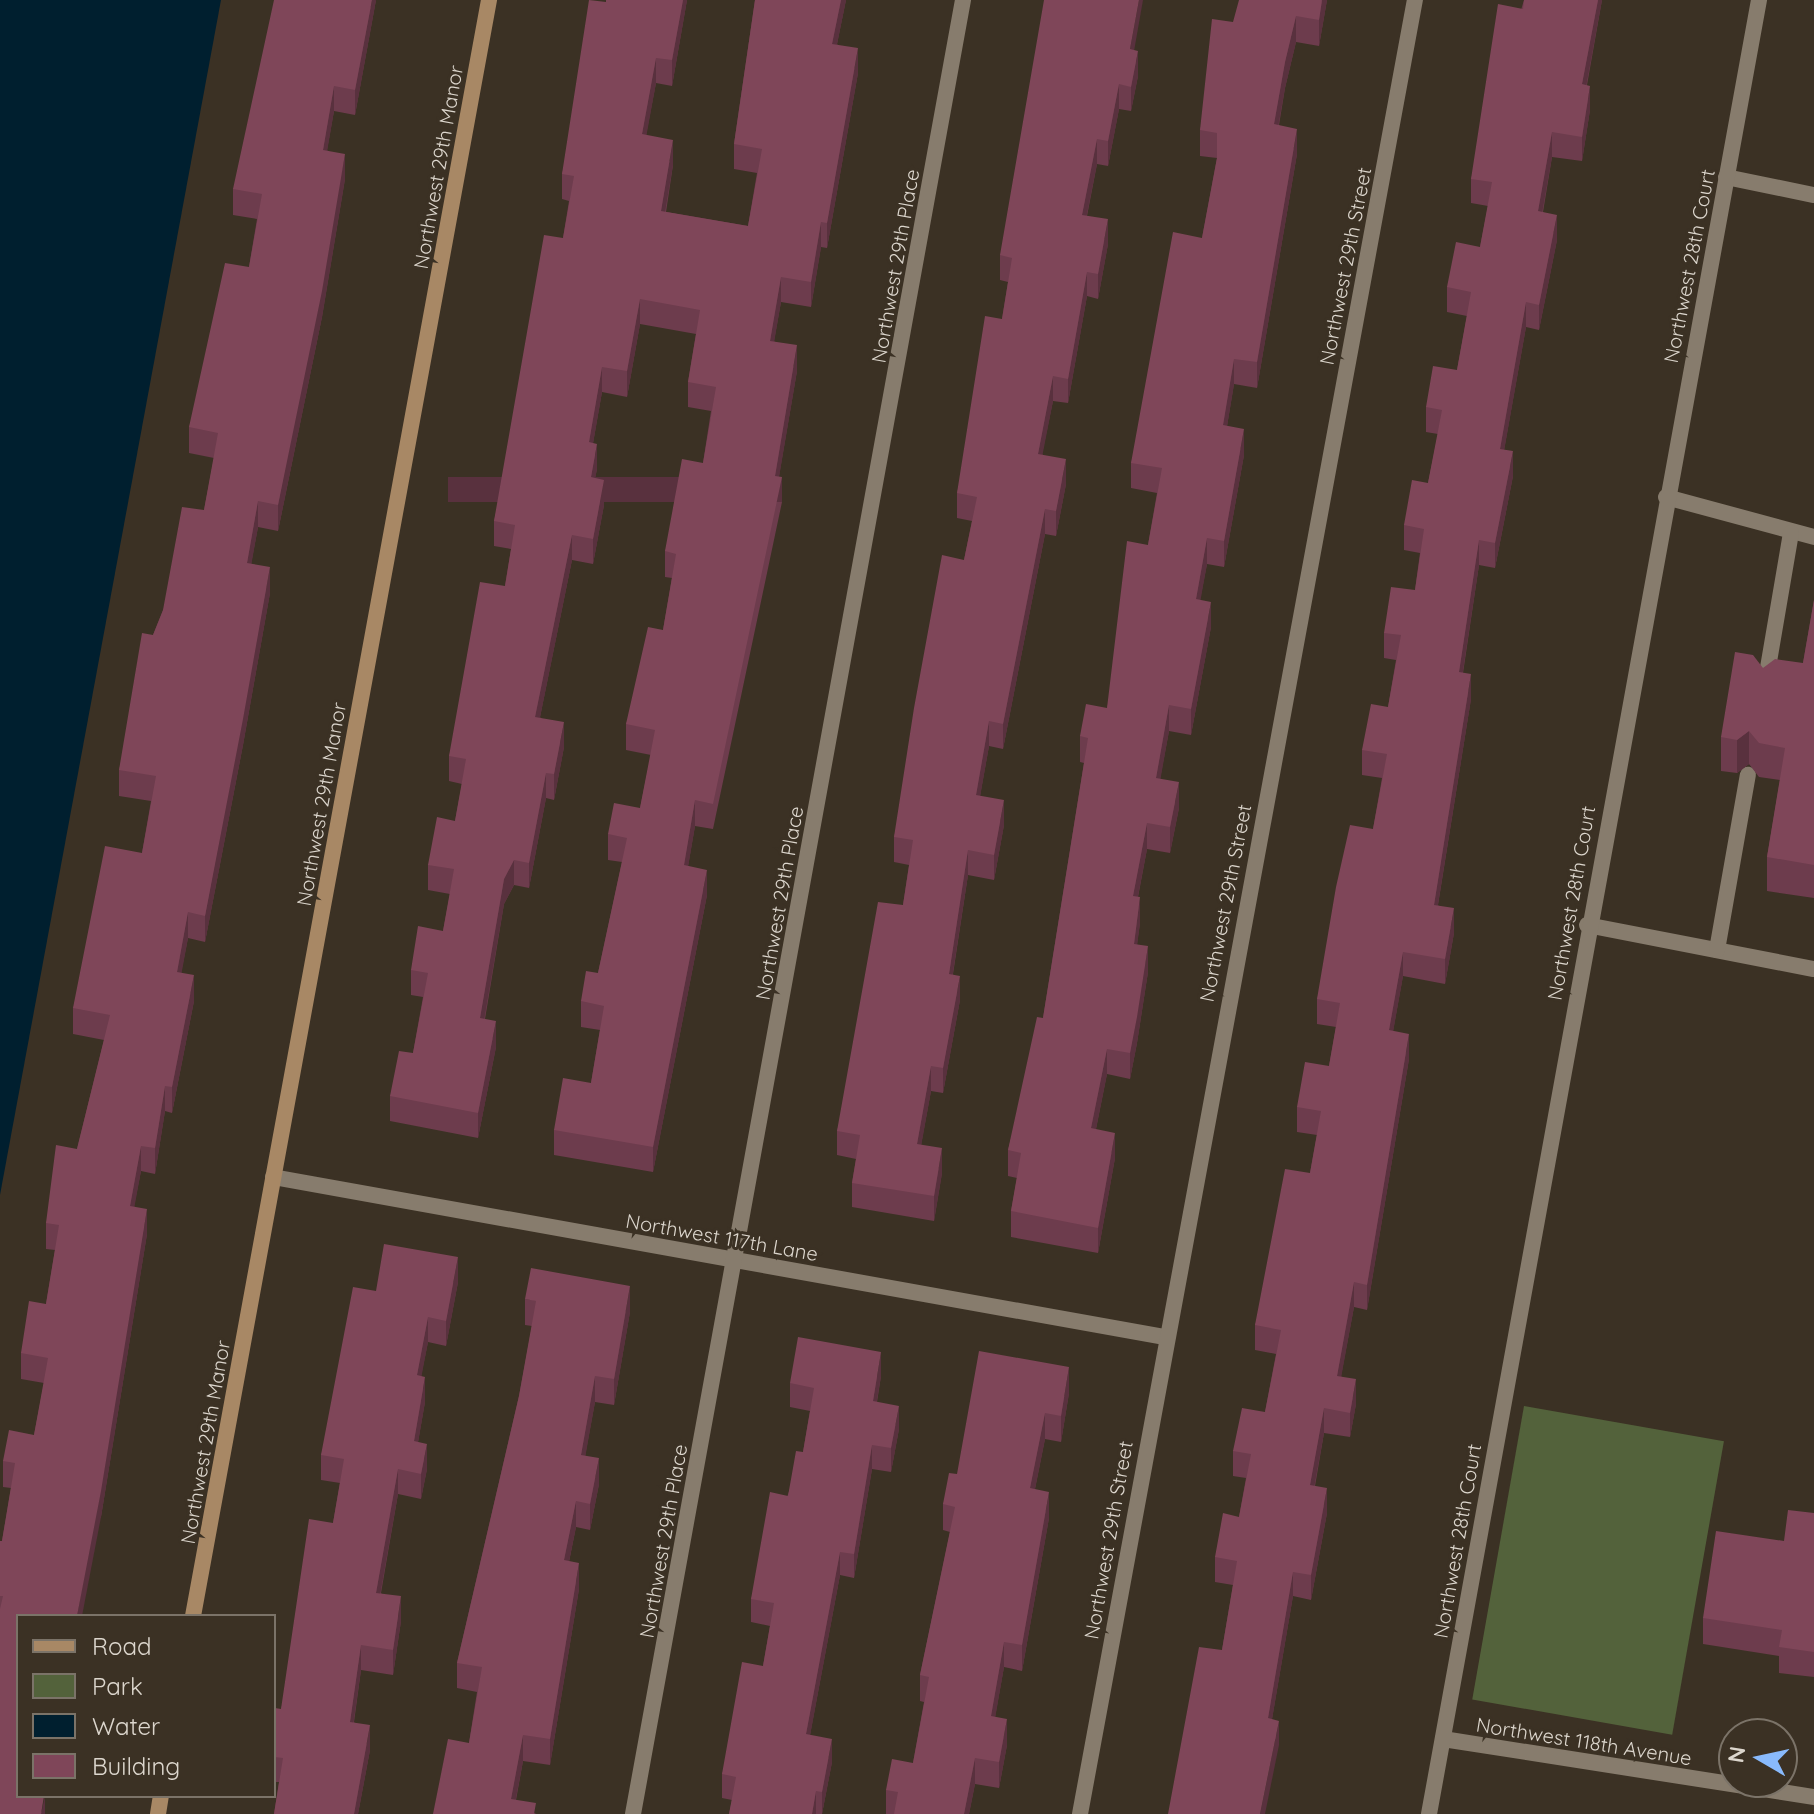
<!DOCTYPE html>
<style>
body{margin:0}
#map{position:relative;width:1814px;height:1814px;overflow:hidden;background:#3b3124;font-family:Quicksand,sans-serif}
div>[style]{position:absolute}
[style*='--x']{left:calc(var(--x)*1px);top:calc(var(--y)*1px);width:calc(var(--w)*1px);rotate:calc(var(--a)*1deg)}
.green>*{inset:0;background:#53623b;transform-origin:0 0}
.water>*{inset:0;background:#001f2f}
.lane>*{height:16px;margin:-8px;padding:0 8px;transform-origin:8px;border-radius:8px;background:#877c6d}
.street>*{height:16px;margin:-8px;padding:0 8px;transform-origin:8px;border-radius:8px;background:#877c6d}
.secondary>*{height:16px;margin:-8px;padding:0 8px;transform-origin:8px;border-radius:8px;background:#a88865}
.wall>*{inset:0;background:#6d3c4d}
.shaded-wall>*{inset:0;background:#59313e;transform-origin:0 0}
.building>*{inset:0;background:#7f4659}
span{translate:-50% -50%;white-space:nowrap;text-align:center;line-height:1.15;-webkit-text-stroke:6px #3b3124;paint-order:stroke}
.street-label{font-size:20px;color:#dcd6cd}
.legend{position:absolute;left:16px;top:1614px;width:260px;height:184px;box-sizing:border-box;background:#3b3124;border:2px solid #7b7368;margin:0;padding:10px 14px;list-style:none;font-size:24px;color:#dcd6cd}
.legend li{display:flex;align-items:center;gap:16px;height:40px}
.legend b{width:40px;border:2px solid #7b7368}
.north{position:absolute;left:1718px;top:1718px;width:80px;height:80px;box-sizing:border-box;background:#3b3124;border:2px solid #7b7368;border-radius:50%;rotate:279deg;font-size:22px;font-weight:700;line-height:32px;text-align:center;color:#dcd6cd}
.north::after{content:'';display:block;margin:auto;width:28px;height:36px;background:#89bafc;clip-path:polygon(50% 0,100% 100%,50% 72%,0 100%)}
</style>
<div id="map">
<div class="green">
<i style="left:1524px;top:1406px;width:203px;height:298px;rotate:10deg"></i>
</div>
<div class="water">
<i style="clip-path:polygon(0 0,221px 0,0 1195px)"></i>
</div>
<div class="lane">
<i style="--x:1726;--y:177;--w:90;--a:11.6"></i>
<i style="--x:1666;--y:497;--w:153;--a:15.1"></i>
<i style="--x:1765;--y:685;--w:154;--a:-80.3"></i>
<i style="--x:1587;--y:925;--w:231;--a:11"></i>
<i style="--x:1717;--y:950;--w:178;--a:-80"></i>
</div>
<div class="street">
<i style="--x:273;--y:1177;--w:905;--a:10.18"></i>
<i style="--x:1443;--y:1739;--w:376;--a:8.9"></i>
<i style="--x:633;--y:1814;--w:1844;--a:-79.69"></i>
<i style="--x:1080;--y:1814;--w:1845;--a:-79.54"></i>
<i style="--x:1429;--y:1814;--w:1844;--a:-79.69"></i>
</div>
<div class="secondary">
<i style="--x:193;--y:1616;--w:1643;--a:-79.62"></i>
<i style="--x:158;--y:1814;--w:18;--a:-81"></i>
</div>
<div class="wall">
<i style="clip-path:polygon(376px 0,355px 115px,334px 111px,327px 150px,345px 179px,322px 317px,278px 531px,258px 527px,251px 564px,270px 593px,243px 745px,205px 942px,188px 938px,181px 973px,194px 1001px,172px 1113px,165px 1111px,155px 1174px,141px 1171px,134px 1206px,147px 1234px,101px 1517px,18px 1616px,18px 1796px,45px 1814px,0 1814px,0 1541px,2px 1541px,11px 1488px,3px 1487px,3px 1461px,34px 1435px,44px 1383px,21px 1379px,21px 1353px,46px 1304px,55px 1250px,46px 1249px,46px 1223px,77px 1149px,104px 1040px,73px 1034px,73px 1008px,142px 853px,151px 801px,119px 796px,119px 770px,153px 635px,204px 510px,214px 458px,189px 453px,189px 427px,249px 267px,257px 219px,233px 215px,233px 189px)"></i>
<i style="clip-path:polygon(687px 0,672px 86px,656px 83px,646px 135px,673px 165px,666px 212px,748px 226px,757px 173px,734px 169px,734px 144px,755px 0,846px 0,837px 44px,858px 73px,827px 248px,821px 247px,811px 307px,781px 302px,774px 341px,797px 371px,779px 476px,782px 502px,713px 829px,695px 826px,688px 866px,707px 895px,653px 1172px,554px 1155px,554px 1130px,591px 1083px,600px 1030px,581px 1027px,581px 1001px,598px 973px,622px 862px,608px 860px,608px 834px,640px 808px,651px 755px,626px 750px,626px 724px,663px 630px,672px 578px,665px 577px,665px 551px,703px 463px,711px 411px,688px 407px,688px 382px,696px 334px,640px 324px,627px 397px,602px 392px,593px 443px,597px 469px,595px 478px,604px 505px,593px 564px,572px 560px,540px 717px,564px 747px,554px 800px,546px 798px,529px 888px,514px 885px,504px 904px,485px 1019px,496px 1047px,478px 1138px,390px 1121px,390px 1096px,413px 1053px,423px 997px,411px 995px,411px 970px,443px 931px,450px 894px,428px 890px,428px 865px,455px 821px,462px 784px,449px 781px,449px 756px,505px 586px,511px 549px,494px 546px,494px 521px,563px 238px,569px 201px,562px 199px,562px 174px,606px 2px)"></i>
<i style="clip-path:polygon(1327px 0,1319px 46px,1296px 42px,1285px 88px,1279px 125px,1297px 154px,1257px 388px,1234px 384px,1227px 426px,1244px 455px,1224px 567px,1207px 564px,1200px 600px,1211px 627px,1191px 735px,1169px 731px,1160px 779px,1179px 808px,1170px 853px,1147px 849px,1138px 897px,1140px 923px,1137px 944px,1148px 972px,1137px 1043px,1130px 1079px,1107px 1074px,1096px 1129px,1115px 1158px,1098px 1253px,1011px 1237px,1011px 1211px,1017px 1178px,1008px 1176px,1008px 1150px,1043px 1018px,1084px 763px,1080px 762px,1080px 736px,1107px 708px,1148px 545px,1157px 493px,1131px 488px,1131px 463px,1202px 238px,1217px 158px,1200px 156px,1200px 130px,1233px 22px)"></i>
<i style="clip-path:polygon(1524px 0,1602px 0,1587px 85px,1590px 110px,1582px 161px,1552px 157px,1543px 212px,1557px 240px,1539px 330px,1526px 327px,1504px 450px,1513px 476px,1495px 568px,1479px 565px,1463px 673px,1471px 699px,1438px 905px,1454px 933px,1445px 984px,1403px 976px,1393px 1031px,1409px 1059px,1367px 1310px,1354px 1307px,1341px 1376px,1356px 1404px,1350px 1437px,1324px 1433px,1315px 1486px,1327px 1513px,1311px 1600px,1293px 1596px,1272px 1719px,1279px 1745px,1222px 1650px,1233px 1585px,1215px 1582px,1215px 1557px,1239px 1517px,1246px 1478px,1233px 1476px,1233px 1451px,1265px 1412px,1276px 1354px,1255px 1350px,1255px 1325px,1310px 1173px,1317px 1135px,1297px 1132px,1297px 1107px,1329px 1066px,1336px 1027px,1317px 1024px,1317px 999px,1373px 829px,1382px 778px,1362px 775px,1362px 750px,1388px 707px,1396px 660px,1384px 658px,1384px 633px,1415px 590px,1420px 553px,1404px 550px,1404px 525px,1428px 483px,1438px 434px,1426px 432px,1426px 407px,1457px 370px,1467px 316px,1447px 312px,1447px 287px,1480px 247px,1488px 206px,1471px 203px,1471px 179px)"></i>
<i style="clip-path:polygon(1134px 50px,1138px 76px,1131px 111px,1119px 109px,1108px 166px,1097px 164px,1087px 216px,1108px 244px,1098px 299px,1087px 296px,1068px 403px,1053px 401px,1042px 454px,1066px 484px,1056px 536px,1045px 534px,1003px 749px,989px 746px,980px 796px,1004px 825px,994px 880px,968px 875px,953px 974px,960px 1000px,943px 1093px,931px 1091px,921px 1145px,942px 1173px,934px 1221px,852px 1207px,852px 1183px,856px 1159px,837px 1155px,837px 1131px,903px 905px,909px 865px,894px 862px,894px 837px,964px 560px,972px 521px,957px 518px,957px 493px,1002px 319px,1008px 282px,1000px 280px,1000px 255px)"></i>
<i style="clip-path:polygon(1814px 600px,1814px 898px,1767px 891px,1767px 857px,1780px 780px,1759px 777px,1749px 764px,1737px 773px,1721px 771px,1721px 737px,1763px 668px,1803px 663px)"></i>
<i style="clip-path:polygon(458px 1282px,446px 1346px,428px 1342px,421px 1376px,425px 1402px,418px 1442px,427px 1469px,421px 1499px,398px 1494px,381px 1593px,401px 1621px,393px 1675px,361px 1670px,354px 1722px,370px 1750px,358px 1814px,274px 1814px,279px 1782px,274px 1782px,274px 1715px,281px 1709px,333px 1523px,340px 1483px,321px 1480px,321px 1455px,376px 1291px)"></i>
<i style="clip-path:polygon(525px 1299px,630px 1312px,614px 1405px,595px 1402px,585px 1456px,599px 1484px,590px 1530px,576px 1527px,569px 1562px,579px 1589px,550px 1765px,523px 1761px,516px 1800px,536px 1814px,433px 1814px,469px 1743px,477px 1692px,457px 1688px,457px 1663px,519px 1396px,532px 1326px,525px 1325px)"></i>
<i style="clip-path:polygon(881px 1376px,877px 1402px,899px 1429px,891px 1472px,872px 1469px,854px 1578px,840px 1575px,810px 1735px,832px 1762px,822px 1814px,729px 1814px,732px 1800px,722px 1798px,722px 1774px,763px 1666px,770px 1626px,751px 1622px,751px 1599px,803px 1452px,810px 1411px,790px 1407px,790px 1383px)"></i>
<i style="clip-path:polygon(1069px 1393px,1061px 1442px,1045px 1439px,1035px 1489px,1049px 1518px,1022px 1671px,1004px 1667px,995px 1717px,1007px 1745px,999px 1788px,975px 1784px,969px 1814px,886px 1814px,886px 1790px,913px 1763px,924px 1702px,920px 1701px,920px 1675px,950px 1532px,943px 1530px,943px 1504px,957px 1474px)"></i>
<i style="clip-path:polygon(1814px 1513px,1814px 1677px,1779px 1673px,1779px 1656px,1703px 1644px,1703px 1618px)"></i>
</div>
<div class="shaded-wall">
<i style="clip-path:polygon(372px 0,376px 0,355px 115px,355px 90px)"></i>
<i style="clip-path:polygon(683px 0,687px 0,672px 86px,672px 60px)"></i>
<i style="clip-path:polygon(841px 0,846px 0,832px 69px,832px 44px)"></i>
<i style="clip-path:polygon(1139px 0,1143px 0,1130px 74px,1130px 49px)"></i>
<i style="clip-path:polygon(1322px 0,1327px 0,1319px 46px,1319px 20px)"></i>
<i style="clip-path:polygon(1598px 0,1602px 0,1582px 109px,1582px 84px)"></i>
<i style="clip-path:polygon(1296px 16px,1296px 42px,1285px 88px,1274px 150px,1274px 124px,1285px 62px)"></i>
<i style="clip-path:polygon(858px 48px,858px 73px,827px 248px,827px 223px)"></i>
<i style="clip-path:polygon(1138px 51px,1138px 76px,1131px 111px,1131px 87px)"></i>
<i style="clip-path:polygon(656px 58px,656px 83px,642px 160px,642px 134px)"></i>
<i style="clip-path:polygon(1119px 84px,1119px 109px,1108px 166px,1108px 141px)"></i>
<i style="clip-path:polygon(334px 86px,334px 111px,323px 175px,323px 150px)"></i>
<i style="clip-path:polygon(1590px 86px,1590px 110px,1582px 161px,1582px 137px)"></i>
<i style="clip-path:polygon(1297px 129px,1297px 154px,1257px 388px,1257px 362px)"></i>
<i style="clip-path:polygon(1552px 132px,1552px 157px,1538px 236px,1538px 211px)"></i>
<i style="clip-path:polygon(1097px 139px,1097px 164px,1082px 239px,1082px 215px)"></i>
<i style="clip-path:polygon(673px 140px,673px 165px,661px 236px,661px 211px)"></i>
<i style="clip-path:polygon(345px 154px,345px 179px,322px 317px,278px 531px,278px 505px)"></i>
<i style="clip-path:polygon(1557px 215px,1557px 240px,1539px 330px,1539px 305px)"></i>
<i style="clip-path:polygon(1108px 219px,1108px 244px,1098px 299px,1098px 274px)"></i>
<i style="clip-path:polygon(821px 222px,821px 247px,811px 307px,811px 282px)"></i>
<i style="clip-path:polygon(1087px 272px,1087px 296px,1068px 403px,1068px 379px)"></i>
<i style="clip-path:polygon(781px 277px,781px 302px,770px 366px,770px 341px)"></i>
<i style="clip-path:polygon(640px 299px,640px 324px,627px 397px,627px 371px)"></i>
<i style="clip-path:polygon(1526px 302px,1526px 327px,1500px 474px,1500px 449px)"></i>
<i style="clip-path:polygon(797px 345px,797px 371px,775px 501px,775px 476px)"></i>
<i style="clip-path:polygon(1234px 359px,1234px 384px,1223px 451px,1223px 425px)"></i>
<i style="clip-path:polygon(602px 367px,602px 392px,589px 467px,589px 442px)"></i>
<i style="clip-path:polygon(1053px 376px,1053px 401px,1038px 478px,1038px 454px)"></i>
<i style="clip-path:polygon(1244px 429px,1244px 455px,1224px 567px,1224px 541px)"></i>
<i style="clip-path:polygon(597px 444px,597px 469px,591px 502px,591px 477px)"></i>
<i style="clip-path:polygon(1513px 451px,1513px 476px,1495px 568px,1495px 543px)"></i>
<i style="clip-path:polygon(1066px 459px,1066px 484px,1056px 536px,1056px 511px)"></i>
<i style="left:782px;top:477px;width:25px;height:334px;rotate:90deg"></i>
<i style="clip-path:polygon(604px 480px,604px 505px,593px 564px,593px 539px)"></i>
<i style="clip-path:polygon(258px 501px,258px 527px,247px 589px,247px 563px)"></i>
<i style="clip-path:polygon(1045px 509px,1045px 534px,1003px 749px,1003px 724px)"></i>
<i style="clip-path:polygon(572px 535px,572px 560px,535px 742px,535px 717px)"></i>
<i style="clip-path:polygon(1207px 538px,1207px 564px,1196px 625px,1196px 599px)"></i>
<i style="clip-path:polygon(1479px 540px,1479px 565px,1459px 697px,1459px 672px)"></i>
<i style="clip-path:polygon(270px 567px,270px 593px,243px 745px,205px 942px,205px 916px)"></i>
<i style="clip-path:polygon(1211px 602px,1211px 627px,1191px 735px,1191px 709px)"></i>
<i style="clip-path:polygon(1471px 674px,1471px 699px,1434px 929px,1434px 905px)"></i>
<i style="clip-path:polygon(1169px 705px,1169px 731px,1156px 804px,1156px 778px)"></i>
<i style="clip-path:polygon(989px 721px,989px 746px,976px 820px,976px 795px)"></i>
<i style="clip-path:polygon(564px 722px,564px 747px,554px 800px,554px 774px)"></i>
<i style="clip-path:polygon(1749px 731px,1749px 764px,1737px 773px,1737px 740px)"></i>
<i style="clip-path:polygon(546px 773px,546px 798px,529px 888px,529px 863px)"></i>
<i style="clip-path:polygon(1179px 782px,1179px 808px,1170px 853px,1170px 827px)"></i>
<i style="clip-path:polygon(695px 800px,695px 826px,684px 891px,684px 865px)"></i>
<i style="clip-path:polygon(1004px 800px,1004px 825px,994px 880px,994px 855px)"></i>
<i style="clip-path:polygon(1147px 823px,1147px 849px,1133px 922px,1133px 896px)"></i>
<i style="clip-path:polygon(968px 850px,968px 875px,949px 998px,949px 974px)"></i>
<i style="clip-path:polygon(514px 860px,514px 885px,504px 904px,480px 1044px,480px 1018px,504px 879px)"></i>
<i style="clip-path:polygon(707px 870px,707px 895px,653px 1172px,653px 1147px)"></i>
<i style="clip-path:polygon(1140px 897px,1140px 923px,1134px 970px,1134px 944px)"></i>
<i style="clip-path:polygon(1454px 908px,1454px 933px,1445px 984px,1445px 959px)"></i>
<i style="clip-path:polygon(188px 912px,188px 938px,177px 998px,177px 972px)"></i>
<i style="clip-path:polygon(1148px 946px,1148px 972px,1137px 1043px,1130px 1079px,1130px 1053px)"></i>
<i style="clip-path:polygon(1403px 952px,1403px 976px,1389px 1055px,1389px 1030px)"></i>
<i style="clip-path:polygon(194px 975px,194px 1001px,172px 1113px,172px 1087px)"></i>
<i style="clip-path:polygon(960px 976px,960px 1000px,943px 1093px,943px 1068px)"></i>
<i style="clip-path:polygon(496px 1021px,496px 1047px,478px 1138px,478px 1113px)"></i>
<i style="clip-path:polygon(1409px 1034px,1409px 1059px,1367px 1310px,1367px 1285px)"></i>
<i style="clip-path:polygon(1107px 1049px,1107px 1074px,1091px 1154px,1091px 1128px)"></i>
<i style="clip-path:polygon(931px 1066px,931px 1091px,917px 1169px,917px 1144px)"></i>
<i style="clip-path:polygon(165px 1086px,165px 1111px,155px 1174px,155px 1148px)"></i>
<i style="clip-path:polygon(1115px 1133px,1115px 1158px,1098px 1253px,1098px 1228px)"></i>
<i style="clip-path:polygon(141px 1146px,141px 1171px,130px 1231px,130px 1206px)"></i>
<i style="clip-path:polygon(942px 1148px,942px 1173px,934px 1221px,934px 1196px)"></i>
<i style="clip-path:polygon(147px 1209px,147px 1234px,101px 1517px,82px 1616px,77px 1616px)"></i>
<i style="clip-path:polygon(458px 1257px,458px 1282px,446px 1346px,446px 1321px)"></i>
<i style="clip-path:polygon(1354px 1282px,1354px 1307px,1337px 1400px,1337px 1376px)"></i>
<i style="clip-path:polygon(630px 1286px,630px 1312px,614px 1405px,614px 1379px)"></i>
<i style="clip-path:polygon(428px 1317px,428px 1342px,417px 1400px,417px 1375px)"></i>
<i style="clip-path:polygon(881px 1352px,881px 1376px,873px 1424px,873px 1401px)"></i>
<i style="clip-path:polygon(1069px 1367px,1069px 1393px,1061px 1442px,1061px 1416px)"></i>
<i style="clip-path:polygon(595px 1376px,595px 1402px,581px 1481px,581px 1455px)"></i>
<i style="clip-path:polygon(425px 1377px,425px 1402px,414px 1466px,414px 1441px)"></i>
<i style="clip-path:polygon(1356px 1379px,1356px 1404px,1350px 1437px,1350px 1413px)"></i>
<i style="clip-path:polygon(899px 1406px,899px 1429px,891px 1472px,891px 1448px)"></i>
<i style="clip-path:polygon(1324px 1408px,1324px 1433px,1310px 1510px,1310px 1485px)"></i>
<i style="clip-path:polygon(1045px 1413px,1045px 1439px,1030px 1514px,1030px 1488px)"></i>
<i style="clip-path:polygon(427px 1444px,427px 1469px,421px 1499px,421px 1474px)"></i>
<i style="clip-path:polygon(872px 1445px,872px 1469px,854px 1578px,854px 1554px)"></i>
<i style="clip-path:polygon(599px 1458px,599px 1484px,590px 1530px,590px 1504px)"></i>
<i style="clip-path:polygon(398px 1469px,398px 1494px,376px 1618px,376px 1593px)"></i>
<i style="clip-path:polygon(1327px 1488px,1327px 1513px,1311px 1600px,1311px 1575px)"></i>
<i style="clip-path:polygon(1049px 1492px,1049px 1518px,1022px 1671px,1022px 1645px)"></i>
<i style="clip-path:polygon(576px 1501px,576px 1527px,564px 1586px,564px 1560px)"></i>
<i style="clip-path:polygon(840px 1552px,840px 1575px,806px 1757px,806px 1734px)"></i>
<i style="clip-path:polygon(579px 1563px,579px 1589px,550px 1765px,550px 1739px)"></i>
<i style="clip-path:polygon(1293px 1572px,1293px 1596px,1268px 1743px,1268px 1718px)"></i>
<i style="clip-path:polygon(401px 1596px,401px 1621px,393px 1675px,393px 1650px)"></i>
<i style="clip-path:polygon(1004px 1642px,1004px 1667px,991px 1742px,991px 1716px)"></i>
<i style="clip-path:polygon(361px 1645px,361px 1670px,350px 1747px,350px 1722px)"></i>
<i style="clip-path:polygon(1007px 1719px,1007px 1745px,999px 1788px,999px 1762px)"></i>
<i style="clip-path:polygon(1279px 1721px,1279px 1745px,1265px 1814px,1260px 1814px)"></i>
<i style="clip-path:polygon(370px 1725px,370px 1750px,358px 1814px,354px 1814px)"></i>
<i style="clip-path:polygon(523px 1735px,523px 1761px,513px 1814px,511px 1799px)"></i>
<i style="clip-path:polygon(832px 1739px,832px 1762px,822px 1814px,822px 1792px)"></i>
<i style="clip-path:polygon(975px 1758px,975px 1784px,969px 1814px,964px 1814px)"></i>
<i style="clip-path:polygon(816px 1791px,816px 1814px,812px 1814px)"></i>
<i style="clip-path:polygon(45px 1796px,45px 1814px,41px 1814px)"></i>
</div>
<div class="building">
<i style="clip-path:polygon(274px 0,372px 0,355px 90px,334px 86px,323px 150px,345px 154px,322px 291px,278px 505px,258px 501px,247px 563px,270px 567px,243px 719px,205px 916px,188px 912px,177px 972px,194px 975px,172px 1087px,165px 1086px,155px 1148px,141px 1146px,130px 1206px,147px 1209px,101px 1491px,77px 1616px,18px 1616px,18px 1796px,44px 1796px,41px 1814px,0 1814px,0 1609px,3px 1596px,0 1596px,0 1541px,2px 1541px,15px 1463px,3px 1461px,9px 1430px,34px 1435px,48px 1358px,21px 1353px,29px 1301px,46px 1304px,59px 1225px,46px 1223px,56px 1145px,77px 1149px,110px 1015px,73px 1008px,105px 846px,142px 853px,156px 776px,119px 770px,142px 633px,153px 635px,163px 610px,182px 507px,204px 510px,218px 433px,189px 427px,225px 263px,249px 267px,262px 194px,233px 189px)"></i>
<i style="clip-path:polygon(589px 0,606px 2px,606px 0,683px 0,672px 60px,656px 58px,642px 134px,673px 140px,661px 211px,748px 226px,762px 149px,734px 144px,755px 0,841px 0,832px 44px,858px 48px,827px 223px,821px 222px,811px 282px,781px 277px,770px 341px,797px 345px,775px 476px,782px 477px,713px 804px,695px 800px,684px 865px,707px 870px,653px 1147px,554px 1130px,563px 1078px,591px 1083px,604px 1006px,581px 1001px,586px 971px,598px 973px,627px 838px,608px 834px,614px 803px,640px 808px,655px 730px,626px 724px,648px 627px,663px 630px,676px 554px,665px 551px,682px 459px,703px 463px,716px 387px,688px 382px,700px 310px,640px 299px,627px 371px,602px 367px,589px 442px,597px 444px,591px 477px,604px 480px,593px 539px,572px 535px,535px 717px,564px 722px,554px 774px,546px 773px,529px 863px,514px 860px,504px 879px,480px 1018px,496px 1021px,478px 1113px,390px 1096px,399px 1051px,413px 1053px,428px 973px,411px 970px,418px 926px,443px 931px,454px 869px,428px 865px,437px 817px,455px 821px,466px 759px,449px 756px,480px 582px,505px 586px,515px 525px,494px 521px,544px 235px,563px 238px,574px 176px,562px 174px)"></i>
<i style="clip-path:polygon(1044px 0,1139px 0,1130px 49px,1138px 51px,1131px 87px,1119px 84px,1108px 141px,1097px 139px,1082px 215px,1108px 219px,1098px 274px,1087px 272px,1068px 379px,1053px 376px,1038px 454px,1066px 459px,1056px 511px,1045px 509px,1003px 724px,989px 721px,976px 795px,1004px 800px,994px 855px,968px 850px,949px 974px,960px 976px,943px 1068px,931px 1066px,917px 1144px,942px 1148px,934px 1196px,852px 1183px,860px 1135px,837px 1131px,878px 902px,903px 905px,913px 840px,894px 837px,914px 708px,942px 555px,964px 560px,977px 497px,957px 493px,985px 316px,1002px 319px,1012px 258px,1000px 255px)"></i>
<i style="clip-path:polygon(1239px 0,1322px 0,1319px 20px,1296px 16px,1285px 62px,1274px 124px,1297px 129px,1257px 362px,1234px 359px,1223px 425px,1244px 429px,1224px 541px,1207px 538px,1196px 599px,1211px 602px,1191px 709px,1169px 705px,1156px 778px,1179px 782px,1170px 827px,1147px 823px,1133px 896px,1140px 897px,1134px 944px,1148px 946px,1137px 1017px,1130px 1053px,1107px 1049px,1091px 1128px,1115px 1133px,1098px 1228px,1011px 1211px,1021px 1153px,1008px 1150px,1037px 1017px,1043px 1018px,1088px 738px,1080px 736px,1086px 704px,1107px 708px,1127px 541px,1148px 545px,1162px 468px,1131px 463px,1173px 232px,1202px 238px,1217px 158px,1217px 133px,1200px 130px,1212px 19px,1233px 22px)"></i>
<i style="clip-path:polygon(1524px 0,1598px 0,1582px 84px,1590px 86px,1582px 137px,1552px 132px,1538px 211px,1557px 215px,1539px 305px,1526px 302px,1500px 449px,1513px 451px,1495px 543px,1479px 540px,1459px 672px,1471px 674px,1434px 905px,1454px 908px,1445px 959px,1403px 952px,1389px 1030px,1409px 1034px,1367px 1285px,1354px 1282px,1337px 1376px,1356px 1379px,1350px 1413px,1324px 1408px,1310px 1485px,1327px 1488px,1311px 1575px,1293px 1572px,1268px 1718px,1279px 1721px,1260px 1814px,1168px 1814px,1199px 1647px,1222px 1650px,1237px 1561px,1215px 1557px,1223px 1513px,1239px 1517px,1251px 1454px,1233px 1451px,1242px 1408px,1265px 1412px,1281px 1330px,1255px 1325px,1285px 1169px,1310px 1173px,1321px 1111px,1297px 1107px,1305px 1062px,1329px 1066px,1340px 1003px,1317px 999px,1336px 887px,1350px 825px,1373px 829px,1387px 754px,1362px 750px,1371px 704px,1388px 707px,1401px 635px,1384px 633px,1391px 587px,1415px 590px,1424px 529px,1404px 525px,1412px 480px,1428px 483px,1442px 410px,1426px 407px,1433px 366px,1457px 370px,1471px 292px,1447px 287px,1456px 242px,1480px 247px,1492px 182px,1471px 179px,1498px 4px,1523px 9px)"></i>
<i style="clip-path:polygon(1814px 600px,1814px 865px,1767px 857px,1785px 748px,1759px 743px,1749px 731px,1737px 740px,1721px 737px,1735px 652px,1753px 655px,1763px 668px,1775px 659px,1803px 663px)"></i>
<i style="clip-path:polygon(384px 1244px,458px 1257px,446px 1321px,428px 1317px,417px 1375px,425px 1377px,414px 1441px,427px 1444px,421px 1474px,398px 1469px,376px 1593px,401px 1596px,393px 1650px,361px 1645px,350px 1722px,370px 1725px,354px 1814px,274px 1814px,283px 1758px,274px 1757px,274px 1715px,275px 1708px,281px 1709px,309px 1519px,333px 1523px,344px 1459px,321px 1455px,353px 1287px,376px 1291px)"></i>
<i style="clip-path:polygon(531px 1268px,630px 1286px,614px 1379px,595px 1376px,581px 1455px,599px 1458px,590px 1504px,576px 1501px,564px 1560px,579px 1563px,550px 1739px,523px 1735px,511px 1799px,536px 1803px,534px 1814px,433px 1814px,448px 1739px,469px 1743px,482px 1667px,457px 1663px,519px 1396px,536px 1301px,525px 1299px)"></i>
<i style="clip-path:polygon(798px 1337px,881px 1352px,873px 1401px,899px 1406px,891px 1448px,872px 1445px,854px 1554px,840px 1552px,806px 1734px,832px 1739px,822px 1792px,816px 1791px,812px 1814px,729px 1814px,736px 1777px,722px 1774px,742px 1662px,763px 1666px,774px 1603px,751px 1599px,770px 1492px,788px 1496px,796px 1451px,803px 1452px,814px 1388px,790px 1383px)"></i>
<i style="clip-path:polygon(979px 1351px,1069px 1367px,1061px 1416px,1045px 1413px,1030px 1488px,1049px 1492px,1022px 1645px,1004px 1642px,991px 1716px,1007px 1719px,999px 1762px,975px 1758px,964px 1814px,894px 1814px,898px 1792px,886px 1790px,892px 1759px,913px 1763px,929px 1677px,920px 1675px,955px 1507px,943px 1504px,949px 1473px,957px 1474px)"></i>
<i style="clip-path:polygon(1788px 1510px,1814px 1513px,1814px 1652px,1779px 1647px,1782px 1630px,1703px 1618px,1716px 1531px,1784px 1541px)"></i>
</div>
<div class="street-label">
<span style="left:438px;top:167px;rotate:-80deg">Northwest 29th Manor</span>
<span style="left:895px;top:266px;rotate:-80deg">Northwest 29th Place</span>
<span style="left:1345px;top:266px;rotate:-79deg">Northwest 29th Street</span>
<span style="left:1689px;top:266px;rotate:-79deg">Northwest 28th Court</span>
<span style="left:321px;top:804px;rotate:-80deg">Northwest 29th Manor</span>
<span style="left:779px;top:903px;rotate:-80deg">Northwest 29th Place</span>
<span style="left:1225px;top:903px;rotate:-79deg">Northwest 29th Street</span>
<span style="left:1571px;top:903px;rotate:-80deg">Northwest 28th Court</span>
<span style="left:722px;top:1237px;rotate:10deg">Northwest 117th Lane</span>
<span style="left:205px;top:1442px;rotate:-80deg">Northwest 29th Manor</span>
<span style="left:1108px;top:1540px;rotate:-80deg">Northwest 29th Street</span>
<span style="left:663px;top:1541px;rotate:-80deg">Northwest 29th Place</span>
<span style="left:1457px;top:1541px;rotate:-80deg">Northwest 28th Court</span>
<span style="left:1584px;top:1741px;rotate:9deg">Northwest 118th Avenue</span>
</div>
<ul class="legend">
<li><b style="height:10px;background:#a88865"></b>Road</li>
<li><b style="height:22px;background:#53623b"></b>Park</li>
<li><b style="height:22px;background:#001f2f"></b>Water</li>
<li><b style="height:22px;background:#7f4659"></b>Building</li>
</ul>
<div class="north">N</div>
</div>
